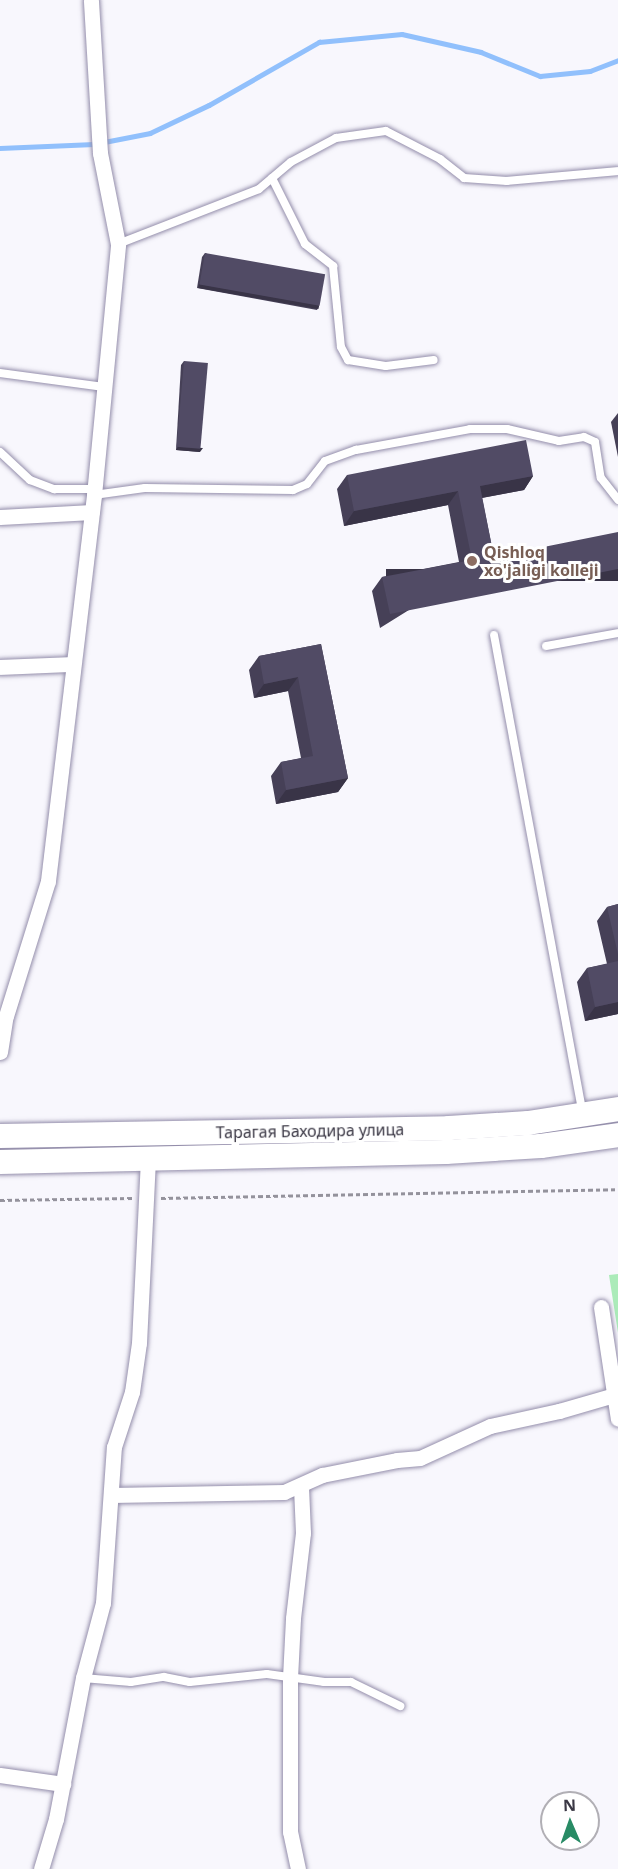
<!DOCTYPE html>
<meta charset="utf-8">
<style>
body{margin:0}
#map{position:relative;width:618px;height:1869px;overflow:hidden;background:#f8f7fd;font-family:"Noto Sans",sans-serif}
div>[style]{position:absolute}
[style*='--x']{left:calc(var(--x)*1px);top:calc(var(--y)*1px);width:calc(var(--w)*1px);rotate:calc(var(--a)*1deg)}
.green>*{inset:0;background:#abebb9}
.stream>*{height:4.5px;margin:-2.25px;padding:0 2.25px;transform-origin:2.25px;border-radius:2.25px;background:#91c0fc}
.path>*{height:3px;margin-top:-1.5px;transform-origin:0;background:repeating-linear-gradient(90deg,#94929c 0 4.5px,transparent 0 7.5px)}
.roads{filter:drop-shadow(0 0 2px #948eab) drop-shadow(0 0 2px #948eab)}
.lane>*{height:8px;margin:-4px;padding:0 4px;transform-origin:4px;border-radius:4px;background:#fff}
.street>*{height:15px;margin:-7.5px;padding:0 7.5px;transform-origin:7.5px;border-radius:7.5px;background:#fff}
.primary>*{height:24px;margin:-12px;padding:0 12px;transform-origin:12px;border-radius:12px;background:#fff}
.wall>*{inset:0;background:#464057}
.shaded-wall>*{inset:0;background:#393447;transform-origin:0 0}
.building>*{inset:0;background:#514b65;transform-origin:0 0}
.dots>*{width:16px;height:16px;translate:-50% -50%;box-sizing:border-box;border:3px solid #fff;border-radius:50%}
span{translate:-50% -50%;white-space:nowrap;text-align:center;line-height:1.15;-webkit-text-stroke:6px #fff;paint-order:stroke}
.education-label{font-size:16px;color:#785e54;font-weight:700}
.left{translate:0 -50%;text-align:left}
.street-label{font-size:16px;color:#3b3845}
.north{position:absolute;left:540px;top:1791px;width:60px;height:60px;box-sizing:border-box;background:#fff;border:2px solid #b1afb5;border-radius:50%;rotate:358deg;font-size:16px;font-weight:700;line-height:24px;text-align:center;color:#3b3845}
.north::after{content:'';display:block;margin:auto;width:21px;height:27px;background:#288b65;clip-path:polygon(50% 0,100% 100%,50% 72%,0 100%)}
</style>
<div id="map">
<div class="green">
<i style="clip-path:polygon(618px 1274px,618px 1333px,609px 1275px)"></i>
</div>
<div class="stream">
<i style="--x:0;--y:148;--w:94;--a:-2.4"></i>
<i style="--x:94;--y:144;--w:57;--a:-11.1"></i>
<i style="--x:150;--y:133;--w:65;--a:-25.4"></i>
<i style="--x:209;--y:105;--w:127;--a:-29.8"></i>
<i style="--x:319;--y:42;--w:83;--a:-5.5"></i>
<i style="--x:402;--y:34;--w:81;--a:12.8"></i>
<i style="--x:481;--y:52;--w:64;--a:22.1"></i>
<i style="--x:540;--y:76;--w:50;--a:-5.7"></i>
<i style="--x:590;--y:71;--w:30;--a:-21"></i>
</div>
<div class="path">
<i style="--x:161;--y:1198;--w:457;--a:-1.1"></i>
<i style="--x:0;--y:1200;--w:133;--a:-0.9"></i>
</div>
<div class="roads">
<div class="lane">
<i style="--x:272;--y:178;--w:74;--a:63.4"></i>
<i style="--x:305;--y:244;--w:36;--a:38"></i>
<i style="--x:333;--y:266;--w:81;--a:84.4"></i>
<i style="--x:341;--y:347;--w:15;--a:62"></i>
<i style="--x:348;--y:360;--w:38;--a:9"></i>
<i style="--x:386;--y:366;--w:48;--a:-7.1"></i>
<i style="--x:118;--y:244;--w:151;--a:-21.3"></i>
<i style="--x:259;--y:189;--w:42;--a:-40.2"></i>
<i style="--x:291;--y:162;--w:51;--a:-28.1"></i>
<i style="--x:336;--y:138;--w:50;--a:-8"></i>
<i style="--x:386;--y:131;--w:61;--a:27.4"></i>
<i style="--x:440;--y:159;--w:31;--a:38"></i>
<i style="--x:464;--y:178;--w:43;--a:4"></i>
<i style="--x:507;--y:181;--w:111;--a:-5.1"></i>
<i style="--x:0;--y:373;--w:105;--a:7.7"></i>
<i style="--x:0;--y:452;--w:41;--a:43"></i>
<i style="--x:30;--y:480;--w:26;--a:21"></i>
<i style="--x:54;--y:489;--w:40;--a:0"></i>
<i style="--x:94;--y:495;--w:51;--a:-7.8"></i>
<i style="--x:145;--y:488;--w:148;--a:0.8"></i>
<i style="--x:293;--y:490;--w:15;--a:-23"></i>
<i style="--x:307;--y:484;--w:29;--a:-52"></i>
<i style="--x:325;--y:461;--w:33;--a:-20"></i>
<i style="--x:356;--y:450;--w:116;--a:-10.4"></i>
<i style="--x:470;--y:429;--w:37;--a:0"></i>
<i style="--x:507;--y:429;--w:53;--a:13"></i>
<i style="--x:559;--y:441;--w:25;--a:-9"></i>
<i style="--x:584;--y:437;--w:12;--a:24"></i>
<i style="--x:595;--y:442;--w:36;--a:81"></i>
<i style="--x:601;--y:478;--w:28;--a:52"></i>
<i style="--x:494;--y:635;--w:484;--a:79.5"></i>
<i style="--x:546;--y:646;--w:73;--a:-10.2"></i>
<i style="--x:83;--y:1678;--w:48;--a:4.8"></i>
<i style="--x:131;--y:1682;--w:33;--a:-9"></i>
<i style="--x:164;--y:1677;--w:26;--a:11"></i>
<i style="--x:190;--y:1682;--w:77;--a:-5.9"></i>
<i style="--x:267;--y:1674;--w:58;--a:8"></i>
<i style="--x:324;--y:1682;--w:27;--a:0"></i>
<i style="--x:351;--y:1682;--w:55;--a:26.1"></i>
</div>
<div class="street">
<i style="--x:0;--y:517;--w:92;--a:-3.1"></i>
<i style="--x:0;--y:667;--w:73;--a:-2.4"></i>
<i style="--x:0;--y:1052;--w:36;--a:-81"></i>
<i style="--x:6;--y:1016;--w:141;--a:-72.7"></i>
<i style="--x:48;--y:881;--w:389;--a:-83.2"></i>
<i style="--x:94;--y:495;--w:252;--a:-84.5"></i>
<i style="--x:118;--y:244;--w:93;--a:-101.2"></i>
<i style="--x:100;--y:153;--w:153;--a:-93.4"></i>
<i style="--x:601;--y:1307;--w:113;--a:81.4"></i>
<i style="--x:111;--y:1495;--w:173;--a:-1"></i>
<i style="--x:284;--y:1492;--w:42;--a:-24.1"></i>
<i style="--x:322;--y:1475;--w:76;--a:-11.3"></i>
<i style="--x:397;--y:1460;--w:23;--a:-5"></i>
<i style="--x:420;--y:1458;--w:77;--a:-24.6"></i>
<i style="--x:490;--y:1426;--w:71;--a:-12.3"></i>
<i style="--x:559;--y:1411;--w:57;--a:-16.2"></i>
<i style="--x:0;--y:1775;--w:64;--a:8.1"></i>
<i style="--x:41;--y:1869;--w:52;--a:-73.3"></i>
<i style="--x:56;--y:1819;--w:144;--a:-79.2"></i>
<i style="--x:83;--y:1678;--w:78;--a:-75.1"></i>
<i style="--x:103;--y:1603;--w:156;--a:-86"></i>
<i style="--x:114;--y:1447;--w:58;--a:-71.9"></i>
<i style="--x:132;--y:1392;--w:49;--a:-81.9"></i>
<i style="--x:139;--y:1343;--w:185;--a:-87.2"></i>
<i style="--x:298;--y:1869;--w:38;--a:-102"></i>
<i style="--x:290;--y:1832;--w:154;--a:-90"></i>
<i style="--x:290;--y:1678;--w:60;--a:-87.1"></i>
<i style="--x:293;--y:1618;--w:86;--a:-83.3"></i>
<i style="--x:303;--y:1533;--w:46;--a:-92.5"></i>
</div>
<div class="primary">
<i style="--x:0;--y:1136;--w:449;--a:-1"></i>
<i style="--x:449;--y:1128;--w:79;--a:-3.6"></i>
<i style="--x:528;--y:1123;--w:91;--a:-8.8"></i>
<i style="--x:0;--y:1162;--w:446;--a:-1.3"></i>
<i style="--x:446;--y:1152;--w:95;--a:-3.6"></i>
<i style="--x:541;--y:1146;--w:78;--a:-8.1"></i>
</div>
</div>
<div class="wall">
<i style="clip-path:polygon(205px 253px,319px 306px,317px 310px,197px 288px,202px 257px)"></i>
<i style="clip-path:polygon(184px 361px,200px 452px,176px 450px,181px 365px)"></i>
<i style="clip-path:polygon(618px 413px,618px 457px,611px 422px)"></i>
<i style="clip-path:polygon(347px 475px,533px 476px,524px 490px,482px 498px,494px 557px,380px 628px,372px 591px,382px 577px,459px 562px,448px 505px,344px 526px,337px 489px)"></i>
<i style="clip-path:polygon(321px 644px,348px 778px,338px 792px,276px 804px,271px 776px,281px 762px,301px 758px,288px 691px,254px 698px,249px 670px,259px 656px)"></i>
<i style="clip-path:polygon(618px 904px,618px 1014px,585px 1021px,577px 982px,587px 968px,607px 964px,597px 921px,607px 907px)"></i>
</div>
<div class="shaded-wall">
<i style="left:199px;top:284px;width:122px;height:4px;rotate:10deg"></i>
<i style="clip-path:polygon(178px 447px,203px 448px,200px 452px,176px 450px)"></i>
<i style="clip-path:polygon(533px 476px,524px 490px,470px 500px,480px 486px)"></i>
<i style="clip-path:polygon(458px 491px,448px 505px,344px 526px,354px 511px)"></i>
<i style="left:618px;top:569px;width:12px;height:232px;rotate:90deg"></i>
<i style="clip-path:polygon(298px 677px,288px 691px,254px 698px,264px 684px)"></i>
<i style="clip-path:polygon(348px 778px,338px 792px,276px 804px,286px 790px)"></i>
<i style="clip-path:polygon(618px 1002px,618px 1014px,585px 1021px,595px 1007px)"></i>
</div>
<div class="building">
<i style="left:205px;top:253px;width:122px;height:32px;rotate:10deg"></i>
<i style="left:184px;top:361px;width:24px;height:86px;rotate:5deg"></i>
<i style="clip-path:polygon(526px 440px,533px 476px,480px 486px,494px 557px,618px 532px,618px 569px,390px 614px,382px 577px,472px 560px,458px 491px,354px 511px,347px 475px)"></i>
<i style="clip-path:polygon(321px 644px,348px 778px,286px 790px,281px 762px,313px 756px,298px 677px,264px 684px,259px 656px)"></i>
<i style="clip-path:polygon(618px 904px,618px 954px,607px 907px)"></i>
<i style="clip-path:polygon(618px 961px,618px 1002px,595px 1007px,587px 968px)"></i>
</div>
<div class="dots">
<i style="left:472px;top:561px;background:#8d6e63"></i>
</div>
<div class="education-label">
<span class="left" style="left:484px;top:561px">Qishloq<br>xo'jaligi kolleji</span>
</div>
<div class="street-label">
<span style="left:310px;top:1131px;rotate:-1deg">Тарагая Баходира улица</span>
</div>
<div class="north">N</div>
</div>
